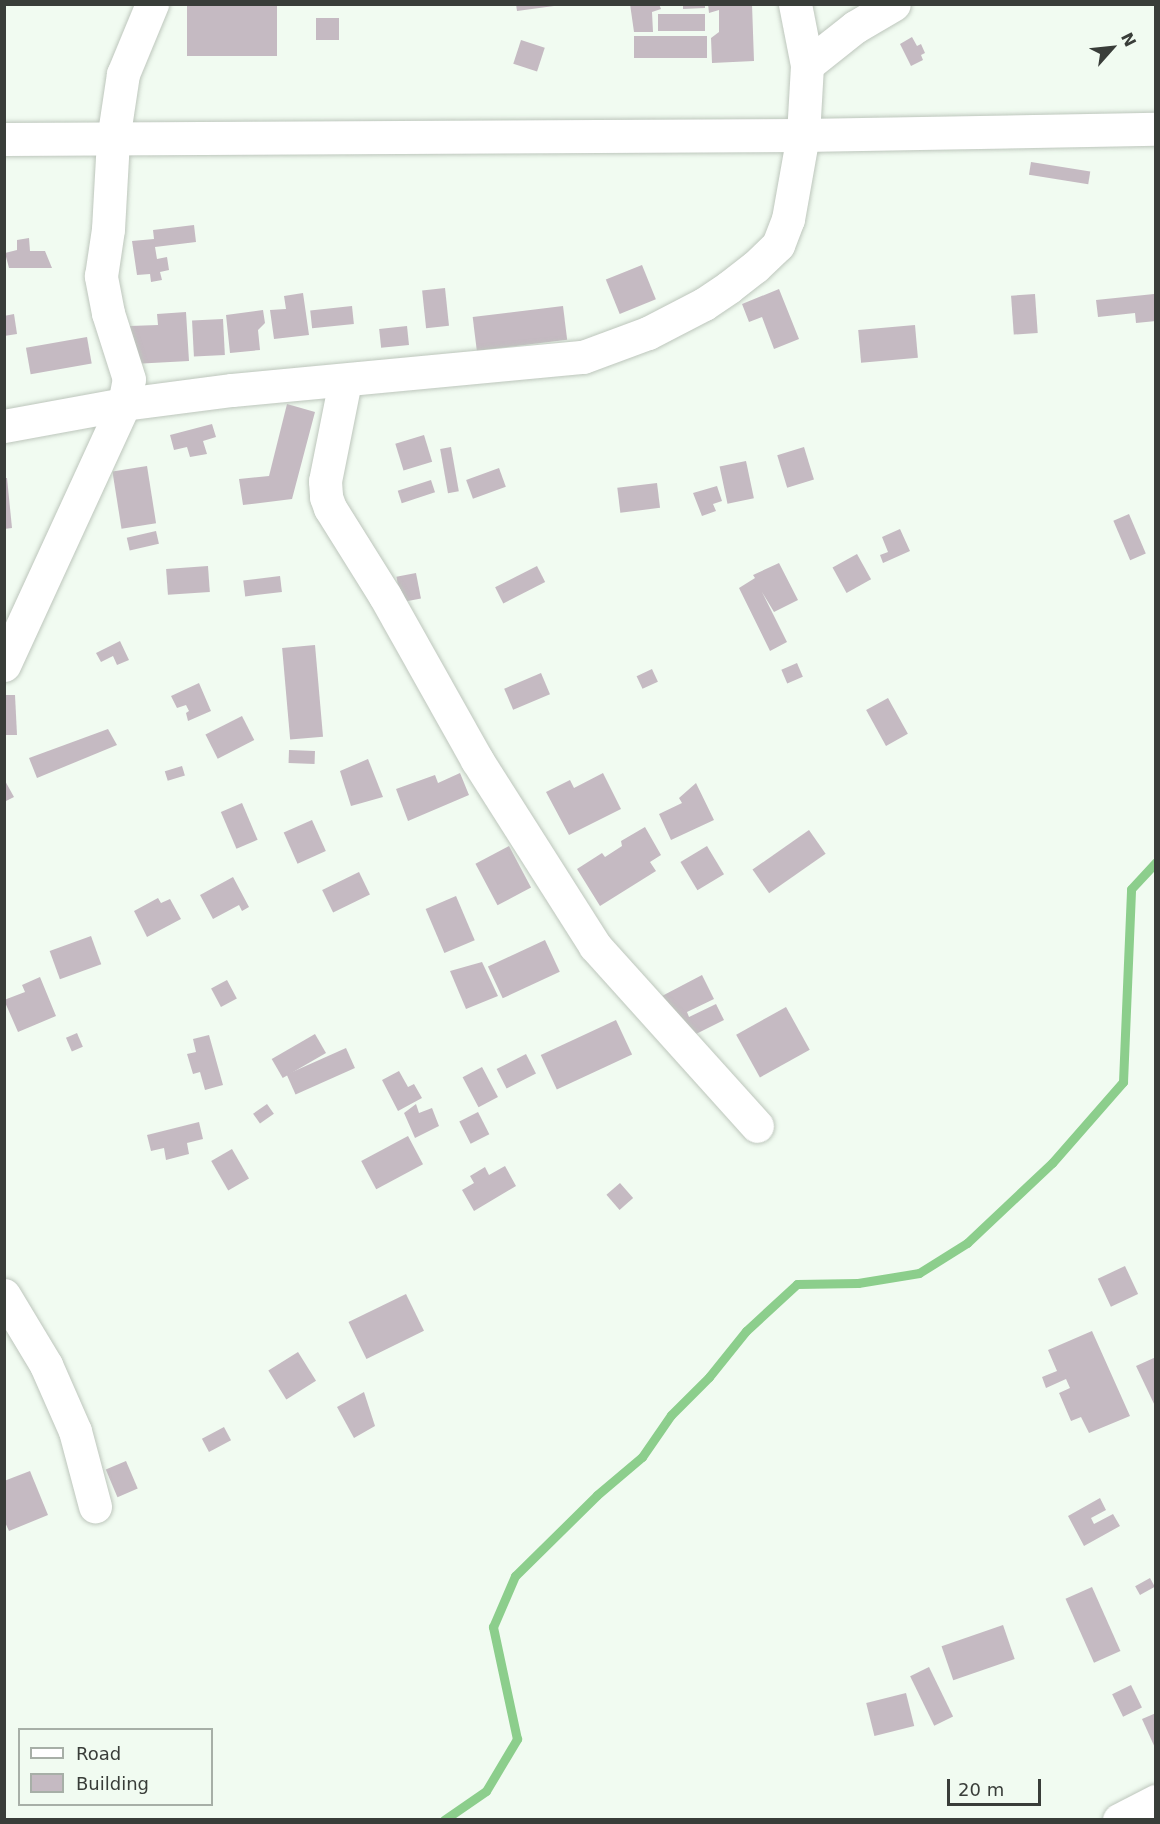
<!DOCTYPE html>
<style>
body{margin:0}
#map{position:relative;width:1160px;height:1824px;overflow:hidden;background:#f1fbf1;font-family:"DejaVu Sans",sans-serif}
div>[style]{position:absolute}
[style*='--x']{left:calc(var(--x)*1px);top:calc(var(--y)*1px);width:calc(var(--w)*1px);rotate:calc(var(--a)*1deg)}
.stream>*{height:9px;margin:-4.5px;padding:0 4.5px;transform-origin:4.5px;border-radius:4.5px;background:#8cce8c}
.building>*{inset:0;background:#c5bac2;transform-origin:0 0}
.roads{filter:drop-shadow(0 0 2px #bdc6bc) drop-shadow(0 0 2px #bdc6bc)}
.minor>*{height:33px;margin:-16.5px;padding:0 16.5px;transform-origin:16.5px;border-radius:16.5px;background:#fff}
.major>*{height:33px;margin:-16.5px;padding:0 16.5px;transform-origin:16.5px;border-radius:16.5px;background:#fff}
span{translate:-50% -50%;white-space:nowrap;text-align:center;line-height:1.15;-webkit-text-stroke:6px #f1fbf1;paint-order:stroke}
.frame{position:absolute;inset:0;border:6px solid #393d39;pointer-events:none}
.legend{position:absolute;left:18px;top:1728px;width:195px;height:78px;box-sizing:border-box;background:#f1fbf1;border:2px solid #a7afa7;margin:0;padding:8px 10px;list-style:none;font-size:18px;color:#393d39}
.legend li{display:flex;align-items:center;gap:12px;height:30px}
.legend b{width:30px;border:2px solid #a7afa7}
.north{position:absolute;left:1082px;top:18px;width:60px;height:60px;-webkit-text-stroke:4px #f1fbf1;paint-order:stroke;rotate:63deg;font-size:16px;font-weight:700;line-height:24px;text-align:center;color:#393d39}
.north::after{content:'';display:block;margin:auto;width:21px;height:27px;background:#393d39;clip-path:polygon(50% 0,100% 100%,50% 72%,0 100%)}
.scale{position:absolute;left:947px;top:1779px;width:94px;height:27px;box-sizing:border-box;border:3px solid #393d39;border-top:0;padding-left:8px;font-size:18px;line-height:21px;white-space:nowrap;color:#393d39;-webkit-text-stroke:4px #f1fbf1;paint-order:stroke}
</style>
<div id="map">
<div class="stream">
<i style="--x:444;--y:1820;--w:51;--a:-34.6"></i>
<i style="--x:486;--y:1791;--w:61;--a:-59.2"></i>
<i style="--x:517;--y:1739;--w:115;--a:-102.1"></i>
<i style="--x:493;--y:1627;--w:56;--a:-66.7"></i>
<i style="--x:515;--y:1576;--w:115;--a:-44.6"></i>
<i style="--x:597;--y:1495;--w:59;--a:-40.2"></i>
<i style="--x:642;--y:1457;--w:51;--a:-55.4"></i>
<i style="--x:671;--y:1415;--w:54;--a:-45"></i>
<i style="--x:709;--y:1377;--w:59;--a:-51.2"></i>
<i style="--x:746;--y:1331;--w:69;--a:-42.7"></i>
<i style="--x:797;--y:1284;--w:61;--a:-0.9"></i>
<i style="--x:858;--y:1283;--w:62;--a:-9.3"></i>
<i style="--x:919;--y:1273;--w:57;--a:-32"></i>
<i style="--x:967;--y:1243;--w:117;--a:-43.3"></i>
<i style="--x:1052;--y:1163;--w:108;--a:-48.8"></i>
<i style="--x:1123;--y:1082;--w:193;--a:-87.6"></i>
<i style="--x:1131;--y:889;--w:37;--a:-47"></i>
</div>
<div class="building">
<i style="left:187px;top:4px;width:90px;height:52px"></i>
<i style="clip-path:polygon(516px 4px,554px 4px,554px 6px,517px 11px)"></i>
<i style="clip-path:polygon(630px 4px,659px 4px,661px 9px,652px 12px,653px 32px,634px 32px)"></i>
<i style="clip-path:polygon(683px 4px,705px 4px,705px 8px,683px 9px)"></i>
<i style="clip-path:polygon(708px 4px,752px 4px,754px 61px,712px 63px,711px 38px,719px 32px,719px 10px,709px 13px)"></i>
<i style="left:705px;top:14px;width:17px;height:47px;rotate:90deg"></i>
<i style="left:316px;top:18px;width:23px;height:22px"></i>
<i style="left:634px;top:36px;width:73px;height:22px"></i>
<i style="clip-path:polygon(912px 37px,917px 46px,921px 44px,925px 53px,921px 55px,923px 60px,911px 66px,900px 44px)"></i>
<i style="left:521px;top:40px;width:25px;height:25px;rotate:18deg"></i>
<i style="left:1031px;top:162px;width:60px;height:13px;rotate:9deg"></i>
<i style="clip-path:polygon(194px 225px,196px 242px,155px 247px,157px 259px,167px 257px,169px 270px,160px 272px,162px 280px,151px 282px,150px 274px,137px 275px,132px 241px,154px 239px,153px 230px)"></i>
<i style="clip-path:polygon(29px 238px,30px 251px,45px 251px,52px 268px,9px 268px,5px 253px,17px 250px,17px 240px)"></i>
<i style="left:642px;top:265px;width:37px;height:39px;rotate:68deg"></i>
<i style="left:445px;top:288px;width:38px;height:23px;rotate:84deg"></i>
<i style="clip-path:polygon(779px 289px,799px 339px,774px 349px,762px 317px,749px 322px,742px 304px)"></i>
<i style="clip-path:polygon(303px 293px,309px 335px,274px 339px,270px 310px,286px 309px,284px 296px)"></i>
<i style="left:1035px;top:294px;width:39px;height:24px;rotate:86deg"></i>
<i style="clip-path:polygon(1154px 294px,1156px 321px,1136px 323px,1135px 313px,1098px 317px,1096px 300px)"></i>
<i style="left:352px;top:306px;width:18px;height:42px;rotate:84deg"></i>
<i style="left:563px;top:306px;width:34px;height:91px;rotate:83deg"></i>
<i style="clip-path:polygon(263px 310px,265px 323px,258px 330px,260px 350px,230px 353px,226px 315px)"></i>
<i style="clip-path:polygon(186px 312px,189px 361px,133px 364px,130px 326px,158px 325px,157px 314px)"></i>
<i style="clip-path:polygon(14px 314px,17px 334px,4px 336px,4px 316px)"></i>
<i style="left:223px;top:319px;width:36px;height:31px;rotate:87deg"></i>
<i style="left:915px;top:325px;width:33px;height:57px;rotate:85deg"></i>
<i style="left:407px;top:326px;width:19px;height:28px;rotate:84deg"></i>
<i style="left:87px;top:337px;width:27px;height:62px;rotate:80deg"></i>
<i style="clip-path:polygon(287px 404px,315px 412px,292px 499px,243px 505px,239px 479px,269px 476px)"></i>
<i style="clip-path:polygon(212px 424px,216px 437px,203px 441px,207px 454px,190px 457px,187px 447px,174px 450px,170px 435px)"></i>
<i style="left:424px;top:435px;width:28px;height:30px;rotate:73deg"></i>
<i style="left:451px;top:447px;width:45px;height:11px;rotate:80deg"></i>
<i style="left:804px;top:447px;width:34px;height:28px;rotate:73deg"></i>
<i style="left:746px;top:461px;width:38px;height:27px;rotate:78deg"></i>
<i style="left:147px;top:466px;width:58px;height:35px;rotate:81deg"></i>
<i style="left:499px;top:468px;width:20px;height:35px;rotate:70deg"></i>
<i style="clip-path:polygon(4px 478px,7px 478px,12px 528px,4px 529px)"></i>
<i style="left:431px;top:480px;width:13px;height:35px;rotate:72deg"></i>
<i style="left:657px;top:483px;width:25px;height:40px;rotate:83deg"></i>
<i style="clip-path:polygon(717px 486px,722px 501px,713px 504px,716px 511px,702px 516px,693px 493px)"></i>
<i style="left:1129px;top:514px;width:43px;height:17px;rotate:67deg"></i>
<i style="clip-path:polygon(900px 529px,910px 551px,883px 563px,880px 555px,888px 552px,882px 537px)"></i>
<i style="left:156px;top:531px;width:13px;height:30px;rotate:77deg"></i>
<i style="left:857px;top:554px;width:29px;height:28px;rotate:61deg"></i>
<i style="clip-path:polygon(779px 563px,798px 600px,774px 612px,762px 592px,787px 642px,770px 651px,739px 588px,755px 578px,753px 575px)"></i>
<i style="left:208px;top:566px;width:26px;height:42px;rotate:86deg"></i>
<i style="left:537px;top:566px;width:18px;height:47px;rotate:63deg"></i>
<i style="left:416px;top:573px;width:26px;height:20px;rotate:79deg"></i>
<i style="left:280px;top:576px;width:16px;height:37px;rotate:83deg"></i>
<i style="clip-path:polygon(120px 641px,129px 660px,117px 665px,113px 656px,101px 662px,96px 653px)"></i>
<i style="left:315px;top:645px;width:92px;height:33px;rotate:85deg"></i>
<i style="left:797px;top:663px;width:15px;height:17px;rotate:67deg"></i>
<i style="left:652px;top:669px;width:14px;height:17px;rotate:65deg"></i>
<i style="left:541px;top:673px;width:23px;height:40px;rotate:67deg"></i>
<i style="clip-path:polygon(199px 683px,211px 711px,188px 721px,186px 713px,189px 711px,186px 705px,177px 708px,171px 696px)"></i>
<i style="clip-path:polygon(4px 695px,15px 695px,17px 735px,4px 735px)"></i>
<i style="left:888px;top:698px;width:41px;height:25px;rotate:61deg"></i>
<i style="left:242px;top:716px;width:27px;height:41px;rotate:63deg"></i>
<i style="clip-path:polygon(108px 729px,117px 745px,37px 778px,29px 758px)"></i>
<i style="left:289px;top:750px;width:26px;height:13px;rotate:2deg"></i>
<i style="clip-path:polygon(368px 759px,383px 797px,351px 806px,340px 771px)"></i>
<i style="left:182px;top:766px;width:10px;height:18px;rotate:73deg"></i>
<i style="clip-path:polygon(460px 773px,469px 795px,408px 821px,396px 789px,435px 775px,438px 783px)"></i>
<i style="clip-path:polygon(603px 773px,621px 809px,569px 835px,546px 792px,570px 780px,574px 788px)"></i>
<i style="clip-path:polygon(4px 779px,14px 797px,4px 802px)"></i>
<i style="clip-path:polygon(696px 783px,714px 820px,671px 840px,659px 814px,682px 803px,679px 798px)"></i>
<i style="left:242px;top:803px;width:40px;height:23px;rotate:67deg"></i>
<i style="left:312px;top:820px;width:34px;height:31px;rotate:66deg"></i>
<i style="clip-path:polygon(645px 827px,661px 855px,650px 862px,656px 871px,600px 906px,577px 869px,602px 853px,605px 857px,622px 846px,621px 841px)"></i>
<i style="left:809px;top:830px;width:29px;height:69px;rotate:55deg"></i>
<i style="left:509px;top:846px;width:47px;height:38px;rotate:62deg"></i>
<i style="left:707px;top:846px;width:33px;height:31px;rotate:59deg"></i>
<i style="left:359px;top:872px;width:25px;height:41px;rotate:64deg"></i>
<i style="clip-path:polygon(233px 877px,249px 907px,242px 911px,239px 905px,213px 919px,200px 895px)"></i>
<i style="left:456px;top:896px;width:48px;height:33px;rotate:67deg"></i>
<i style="clip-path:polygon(158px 898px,161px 903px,170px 899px,181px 919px,147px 937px,134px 911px)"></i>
<i style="left:91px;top:936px;width:30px;height:44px;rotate:70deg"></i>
<i style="left:545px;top:940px;width:35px;height:63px;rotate:65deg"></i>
<i style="clip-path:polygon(482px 962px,498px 996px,466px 1009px,450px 971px)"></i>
<i style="clip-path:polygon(702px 975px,714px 999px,687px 1012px,689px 1017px,716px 1004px,724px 1020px,684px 1040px,662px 996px)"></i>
<i style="clip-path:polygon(40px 977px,56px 1016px,18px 1032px,4px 1000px,25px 992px,22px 985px)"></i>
<i style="left:227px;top:980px;width:21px;height:18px;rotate:62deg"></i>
<i style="left:786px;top:1007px;width:49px;height:57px;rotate:61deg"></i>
<i style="left:616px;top:1020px;width:38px;height:83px;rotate:65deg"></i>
<i style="left:77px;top:1033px;width:15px;height:12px;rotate:67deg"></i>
<i style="left:315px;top:1034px;width:22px;height:50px;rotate:60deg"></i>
<i style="clip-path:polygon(209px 1035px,223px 1085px,205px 1090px,200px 1072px,193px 1074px,187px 1054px,196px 1052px,193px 1039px)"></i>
<i style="left:346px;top:1048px;width:22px;height:65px;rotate:66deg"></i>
<i style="left:526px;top:1054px;width:22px;height:33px;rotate:63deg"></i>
<i style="left:482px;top:1067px;width:34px;height:22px;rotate:62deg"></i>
<i style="clip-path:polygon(399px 1071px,408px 1087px,414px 1084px,422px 1098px,398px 1111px,382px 1080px)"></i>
<i style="left:267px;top:1104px;width:12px;height:17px;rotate:55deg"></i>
<i style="clip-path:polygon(416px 1104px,419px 1113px,432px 1108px,439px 1126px,415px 1138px,404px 1113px)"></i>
<i style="left:478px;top:1112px;width:25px;height:21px;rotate:63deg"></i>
<i style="clip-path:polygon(199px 1122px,203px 1139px,187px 1143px,189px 1154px,166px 1160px,164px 1148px,151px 1151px,147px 1135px)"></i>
<i style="left:408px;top:1136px;width:32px;height:53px;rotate:62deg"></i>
<i style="left:232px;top:1149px;width:34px;height:24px;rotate:60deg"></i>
<i style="clip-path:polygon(505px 1166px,516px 1186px,474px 1211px,462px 1190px,474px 1183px,470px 1176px,485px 1167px,489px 1175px)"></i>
<i style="left:620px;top:1183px;width:20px;height:18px;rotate:49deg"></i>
<i style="left:1125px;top:1266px;width:31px;height:30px;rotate:65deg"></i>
<i style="left:406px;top:1294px;width:41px;height:64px;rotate:64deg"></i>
<i style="clip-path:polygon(1092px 1331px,1130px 1416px,1089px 1433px,1081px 1417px,1071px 1421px,1059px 1393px,1070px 1388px,1066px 1379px,1046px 1388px,1042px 1377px,1057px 1371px,1048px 1350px)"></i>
<i style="left:298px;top:1352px;width:34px;height:35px;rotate:58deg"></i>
<i style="clip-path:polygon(1156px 1357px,1156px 1408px,1136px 1366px)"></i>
<i style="clip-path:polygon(364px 1392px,375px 1426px,354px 1438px,337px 1407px)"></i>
<i style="left:224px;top:1427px;width:15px;height:25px;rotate:62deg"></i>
<i style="left:126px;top:1461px;width:30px;height:22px;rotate:67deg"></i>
<i style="clip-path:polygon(30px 1471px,48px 1515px,9px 1531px,4px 1520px,4px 1481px)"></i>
<i style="clip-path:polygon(1100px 1498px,1106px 1510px,1091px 1518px,1094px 1524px,1113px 1514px,1120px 1526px,1084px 1546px,1068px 1516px)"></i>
<i style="left:1150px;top:1578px;width:10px;height:17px;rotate:61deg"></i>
<i style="left:1092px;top:1587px;width:70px;height:29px;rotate:66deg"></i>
<i style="left:1003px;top:1625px;width:36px;height:65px;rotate:71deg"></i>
<i style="left:929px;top:1667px;width:55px;height:21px;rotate:64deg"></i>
<i style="left:1131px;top:1685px;width:25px;height:21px;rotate:64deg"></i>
<i style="left:906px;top:1693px;width:34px;height:41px;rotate:76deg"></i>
<i style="clip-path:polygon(1156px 1713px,1156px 1750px,1142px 1719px)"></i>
</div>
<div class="roads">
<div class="minor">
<i style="--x:795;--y:4;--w:62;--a:78.9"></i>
<i style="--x:345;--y:381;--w:102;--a:101.3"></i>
<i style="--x:325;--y:481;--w:16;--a:86"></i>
<i style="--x:326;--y:497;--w:12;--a:70"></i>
<i style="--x:330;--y:508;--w:104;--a:58"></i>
<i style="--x:385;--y:596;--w:188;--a:60.7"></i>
<i style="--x:477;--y:760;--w:220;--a:57.6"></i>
<i style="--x:595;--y:946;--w:242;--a:48"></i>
<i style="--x:4;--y:426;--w:122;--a:-10.4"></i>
<i style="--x:124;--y:404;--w:109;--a:-7.4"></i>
<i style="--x:232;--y:390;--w:353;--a:-5.4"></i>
<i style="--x:583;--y:357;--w:69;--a:-20.3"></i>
<i style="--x:648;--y:333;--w:63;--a:-27.4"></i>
<i style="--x:704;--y:304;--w:30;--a:-34"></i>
<i style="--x:729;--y:287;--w:33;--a:-38"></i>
<i style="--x:755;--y:267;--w:32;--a:-44"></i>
<i style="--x:778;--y:245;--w:28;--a:-69"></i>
<i style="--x:788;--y:219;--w:85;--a:-79.9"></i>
<i style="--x:803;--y:135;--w:70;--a:-86.7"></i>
<i style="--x:807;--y:65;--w:61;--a:-38.4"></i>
<i style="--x:855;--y:27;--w:45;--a:-30.5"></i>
<i style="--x:4;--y:665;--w:287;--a:-65.3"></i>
<i style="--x:124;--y:404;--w:25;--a:-79"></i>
<i style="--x:129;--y:379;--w:69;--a:-107.7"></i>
<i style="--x:108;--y:313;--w:38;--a:-101"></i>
<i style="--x:101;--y:276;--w:48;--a:-81.5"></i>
<i style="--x:108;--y:229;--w:89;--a:-86.8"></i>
<i style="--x:113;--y:140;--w:67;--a:-81.4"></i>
<i style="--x:123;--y:74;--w:76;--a:-67.5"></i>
<i style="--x:4;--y:1295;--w:82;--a:59"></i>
<i style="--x:46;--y:1365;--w:72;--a:66.3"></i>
<i style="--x:75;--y:1431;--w:78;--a:75.1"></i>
<i style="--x:1119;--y:1820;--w:42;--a:-27.2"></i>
</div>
<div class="major">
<i style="--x:4;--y:139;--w:799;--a:-0.29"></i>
<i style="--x:803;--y:135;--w:353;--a:-1"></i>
</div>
</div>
<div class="frame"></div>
<ul class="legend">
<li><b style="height:8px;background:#fff"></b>Road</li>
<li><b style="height:16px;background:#c5bac2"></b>Building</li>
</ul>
<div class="north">N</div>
<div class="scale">20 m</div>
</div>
